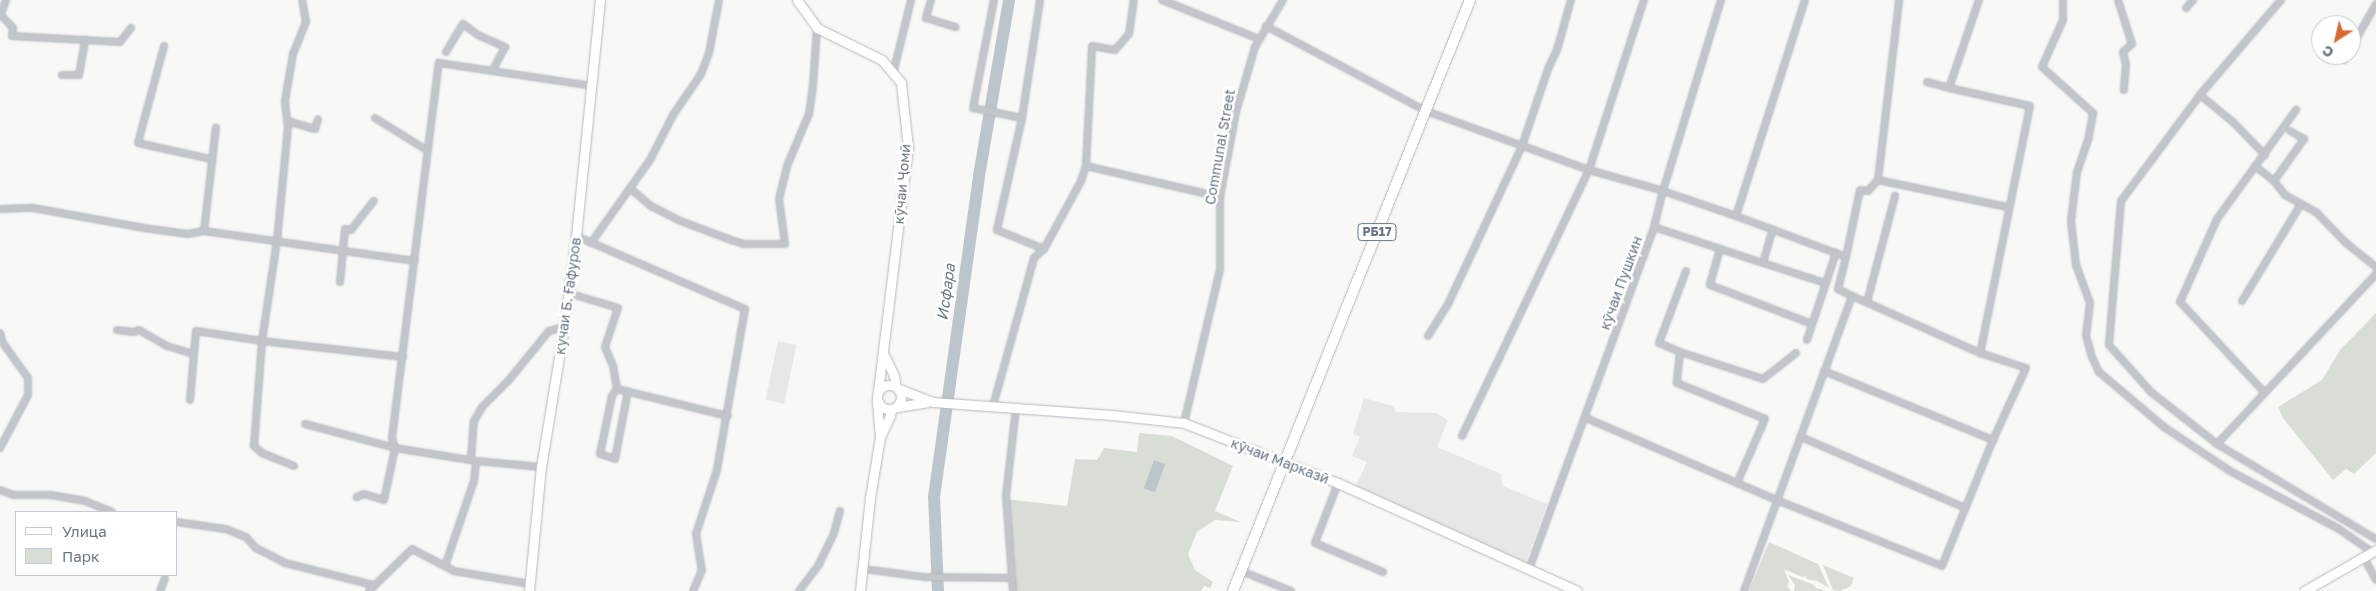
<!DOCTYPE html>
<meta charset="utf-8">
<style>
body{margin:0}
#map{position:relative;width:2376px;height:591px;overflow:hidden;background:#f8f8f6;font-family:"Golos Text",sans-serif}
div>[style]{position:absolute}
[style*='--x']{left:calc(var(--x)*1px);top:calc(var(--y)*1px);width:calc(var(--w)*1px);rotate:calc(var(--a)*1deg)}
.built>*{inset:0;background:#e6e7e7;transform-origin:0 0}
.green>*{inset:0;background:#d8ddd5}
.water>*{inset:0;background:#bcc5cb;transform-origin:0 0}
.river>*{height:12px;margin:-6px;padding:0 6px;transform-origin:6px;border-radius:6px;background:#bcc5cb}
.roads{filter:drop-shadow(0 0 1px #b4b9be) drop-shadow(0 0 1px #b4b9be)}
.street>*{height:6px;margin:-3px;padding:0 3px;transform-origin:3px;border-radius:3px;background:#c2c5c9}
.secondary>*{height:9px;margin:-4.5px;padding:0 4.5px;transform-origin:4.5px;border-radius:4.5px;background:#fff}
.secondary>.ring{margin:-4.5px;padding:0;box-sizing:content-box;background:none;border:9px solid #fff;border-radius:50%}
.primary>*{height:10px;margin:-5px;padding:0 5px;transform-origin:5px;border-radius:5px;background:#fff}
span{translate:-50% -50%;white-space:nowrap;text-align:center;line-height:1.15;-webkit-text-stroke:5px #fff;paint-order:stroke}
.shield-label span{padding:1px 4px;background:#fff;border:1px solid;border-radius:4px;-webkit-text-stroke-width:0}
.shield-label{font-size:12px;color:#697786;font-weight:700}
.street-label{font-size:14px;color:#697786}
.water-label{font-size:15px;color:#657781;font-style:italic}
.legend{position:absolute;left:15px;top:511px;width:162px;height:65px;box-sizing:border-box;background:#fff;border:1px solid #c3c9cf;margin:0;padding:6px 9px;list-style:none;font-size:15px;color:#697786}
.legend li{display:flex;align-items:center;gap:10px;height:25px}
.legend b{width:25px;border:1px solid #c3c9cf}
.north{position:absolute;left:2311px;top:15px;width:50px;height:50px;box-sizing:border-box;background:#fff;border:1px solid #c3c9cf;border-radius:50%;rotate:215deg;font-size:14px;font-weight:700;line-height:20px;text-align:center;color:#697786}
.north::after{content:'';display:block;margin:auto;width:18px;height:22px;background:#db6833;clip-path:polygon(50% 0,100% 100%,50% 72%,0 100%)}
</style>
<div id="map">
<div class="built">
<i style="left:778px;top:341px;width:19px;height:60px;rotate:12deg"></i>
<i style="clip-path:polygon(1364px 398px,1393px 406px,1396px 412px,1436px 413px,1448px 420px,1437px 447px,1501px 474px,1503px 486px,1547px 504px,1525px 564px,1356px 486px,1367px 462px,1352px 456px,1360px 437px,1353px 434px)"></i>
</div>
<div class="green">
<i style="clip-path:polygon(2376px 313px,2376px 453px,2354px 474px,2346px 469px,2333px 480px,2283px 418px,2278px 407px,2322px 380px,2340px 350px)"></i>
<i style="clip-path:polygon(1139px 433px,1172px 436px,1233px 466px,1215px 511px,1241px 522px,1215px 520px,1197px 532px,1188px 554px,1195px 570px,1213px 582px,1210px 588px,1204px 586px,1201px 591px,1014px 591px,1005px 499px,1067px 506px,1075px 459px,1097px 460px,1104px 448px,1137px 452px)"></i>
<i style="clip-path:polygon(1769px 542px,1818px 564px,1829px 588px,1817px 581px,1807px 579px,1805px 576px,1802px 577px,1784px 569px,1789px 582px,1787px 586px,1791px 591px,1749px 591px)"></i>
<i style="clip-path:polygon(1823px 565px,1854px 578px,1851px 586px,1840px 591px,1833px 590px)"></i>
<i style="clip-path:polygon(1788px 575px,1814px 585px,1816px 588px,1826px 591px,1794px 591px,1795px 585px)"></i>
</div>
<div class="water">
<i style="left:1154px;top:460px;width:12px;height:30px;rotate:20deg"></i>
</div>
<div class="river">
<i style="--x:938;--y:591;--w:94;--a:-92.4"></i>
<i style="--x:934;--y:497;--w:324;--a:-82"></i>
<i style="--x:979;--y:176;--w:179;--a:-80.3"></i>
</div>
<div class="roads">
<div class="street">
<i style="--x:931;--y:0;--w:19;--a:106"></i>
<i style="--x:926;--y:18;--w:31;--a:17"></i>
<i style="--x:994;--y:0;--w:110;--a:101"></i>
<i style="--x:973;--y:108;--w:50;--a:11.5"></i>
<i style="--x:1022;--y:118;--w:119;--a:-81.3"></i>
<i style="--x:1162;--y:0;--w:105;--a:21.9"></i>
<i style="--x:1979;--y:0;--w:93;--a:108.8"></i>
<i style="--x:1949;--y:88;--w:83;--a:12.5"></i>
<i style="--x:2030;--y:106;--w:252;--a:101.4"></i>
<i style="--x:2063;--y:0;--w:20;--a:90"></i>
<i style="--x:2063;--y:20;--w:51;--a:114.1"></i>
<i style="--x:2042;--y:67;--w:69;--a:42"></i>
<i style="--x:2093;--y:113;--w:27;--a:100"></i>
<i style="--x:2088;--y:140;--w:34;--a:109"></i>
<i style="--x:2077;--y:172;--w:49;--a:97"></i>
<i style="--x:2071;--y:221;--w:44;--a:83.5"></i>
<i style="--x:2076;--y:265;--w:40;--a:69.8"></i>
<i style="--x:2090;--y:303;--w:32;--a:97"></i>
<i style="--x:2086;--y:335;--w:23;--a:75"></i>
<i style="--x:2092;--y:357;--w:17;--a:65"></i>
<i style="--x:2099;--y:372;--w:85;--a:40.2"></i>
<i style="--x:2164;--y:427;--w:79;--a:33.7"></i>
<i style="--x:2230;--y:471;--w:123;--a:28"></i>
<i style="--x:2339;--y:529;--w:40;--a:34.9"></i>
<i style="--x:2118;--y:0;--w:46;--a:72.3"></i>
<i style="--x:2132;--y:44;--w:12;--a:138"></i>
<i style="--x:2123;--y:52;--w:13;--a:77"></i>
<i style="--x:2126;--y:65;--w:25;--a:95"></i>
<i style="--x:2281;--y:0;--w:125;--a:130.5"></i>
<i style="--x:2200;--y:95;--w:132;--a:126.7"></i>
<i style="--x:2121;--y:201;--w:144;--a:94.8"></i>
<i style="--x:2109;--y:345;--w:63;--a:48.2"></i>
<i style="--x:2151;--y:392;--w:84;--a:38.2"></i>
<i style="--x:2217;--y:444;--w:185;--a:30.9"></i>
<i style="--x:2186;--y:8;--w:11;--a:-49"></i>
<i style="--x:0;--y:14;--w:19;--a:47"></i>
<i style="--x:13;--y:28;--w:8;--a:97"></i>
<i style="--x:12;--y:36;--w:108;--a:3.2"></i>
<i style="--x:120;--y:42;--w:18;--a:-52"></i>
<i style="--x:0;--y:16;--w:17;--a:-69"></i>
<i style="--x:1266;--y:26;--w:181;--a:28"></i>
<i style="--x:1426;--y:111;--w:173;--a:19.9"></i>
<i style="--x:1589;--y:170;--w:77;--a:15.8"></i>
<i style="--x:1663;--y:191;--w:77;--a:18.9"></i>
<i style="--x:1736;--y:216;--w:117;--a:20.4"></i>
<i style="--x:1846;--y:257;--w:33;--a:104"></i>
<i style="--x:1838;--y:289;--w:16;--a:27"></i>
<i style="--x:1852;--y:296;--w:314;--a:110.1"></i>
<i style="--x:164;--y:46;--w:100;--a:105"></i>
<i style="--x:138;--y:143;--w:75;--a:12.4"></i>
<i style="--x:2351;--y:48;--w:51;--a:-60.4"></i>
<i style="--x:446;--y:52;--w:33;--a:-59"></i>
<i style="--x:463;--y:24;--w:19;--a:36"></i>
<i style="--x:478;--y:35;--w:30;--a:24"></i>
<i style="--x:505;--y:47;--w:27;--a:118"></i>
<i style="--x:2344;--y:60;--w:6;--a:-59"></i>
<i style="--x:893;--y:74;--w:76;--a:-76.3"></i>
<i style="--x:62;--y:75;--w:17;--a:0"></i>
<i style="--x:79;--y:75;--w:36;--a:-80"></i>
<i style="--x:1927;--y:82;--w:23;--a:15"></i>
<i style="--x:2200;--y:95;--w:43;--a:39.3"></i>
<i style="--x:2233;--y:122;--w:46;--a:45.9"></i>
<i style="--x:375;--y:118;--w:62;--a:31.9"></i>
<i style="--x:1022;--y:118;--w:115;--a:102.6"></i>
<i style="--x:997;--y:230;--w:51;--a:22"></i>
<i style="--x:287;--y:121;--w:29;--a:16"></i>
<i style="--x:315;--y:129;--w:10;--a:-73"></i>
<i style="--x:1086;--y:166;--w:138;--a:13"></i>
<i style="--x:2255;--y:166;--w:24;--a:38"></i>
<i style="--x:2274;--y:181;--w:18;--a:52"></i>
<i style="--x:2285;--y:195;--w:37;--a:29"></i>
<i style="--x:2317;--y:213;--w:40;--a:46"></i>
<i style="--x:2345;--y:242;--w:40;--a:39"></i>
<i style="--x:1878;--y:180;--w:132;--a:11.8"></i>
<i style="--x:2274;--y:181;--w:52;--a:-54.5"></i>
<i style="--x:2304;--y:139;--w:16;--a:-150"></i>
<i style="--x:630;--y:188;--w:28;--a:41"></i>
<i style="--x:651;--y:206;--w:30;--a:27"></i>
<i style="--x:678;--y:220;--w:57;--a:20.7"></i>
<i style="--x:731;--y:240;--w:14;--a:17"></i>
<i style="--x:744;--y:244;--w:41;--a:0"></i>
<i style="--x:785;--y:244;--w:45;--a:-97.6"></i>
<i style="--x:779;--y:199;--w:34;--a:-76"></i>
<i style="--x:787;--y:166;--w:56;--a:-67.1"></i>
<i style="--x:809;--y:114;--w:28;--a:-82"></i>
<i style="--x:813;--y:86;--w:58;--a:-86.1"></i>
<i style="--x:0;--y:209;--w:33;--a:-2"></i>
<i style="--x:33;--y:208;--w:113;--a:10.2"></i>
<i style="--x:144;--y:228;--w:44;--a:7.8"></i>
<i style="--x:188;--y:234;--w:16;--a:-11"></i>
<i style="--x:204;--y:231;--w:213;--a:8.1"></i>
<i style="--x:1736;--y:216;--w:227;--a:-72.3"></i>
<i style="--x:1654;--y:227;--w:115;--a:18.3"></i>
<i style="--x:1763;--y:263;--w:35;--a:-74"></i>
<i style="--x:204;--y:231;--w:104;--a:-83.4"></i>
<i style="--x:576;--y:236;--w:184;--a:23.4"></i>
<i style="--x:745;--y:309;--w:163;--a:99.9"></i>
<i style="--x:717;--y:470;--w:67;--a:108.2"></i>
<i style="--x:696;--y:534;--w:36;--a:81"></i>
<i style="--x:702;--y:570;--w:23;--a:113"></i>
<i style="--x:591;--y:243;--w:102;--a:-54.6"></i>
<i style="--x:650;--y:160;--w:51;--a:-62.9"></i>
<i style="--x:673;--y:115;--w:50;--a:-55.7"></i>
<i style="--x:701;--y:74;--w:22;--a:-69"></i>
<i style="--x:709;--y:53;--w:54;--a:-79.3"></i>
<i style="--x:1720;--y:249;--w:37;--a:106"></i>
<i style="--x:1710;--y:285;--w:109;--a:20.9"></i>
<i style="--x:1846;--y:257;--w:68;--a:-78.2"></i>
<i style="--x:1860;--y:190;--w:8;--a:7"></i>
<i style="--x:1868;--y:191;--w:15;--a:-48"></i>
<i style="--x:1878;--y:180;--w:181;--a:-83.3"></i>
<i style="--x:1763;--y:263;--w:65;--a:17.9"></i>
<i style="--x:1686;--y:271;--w:77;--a:110.6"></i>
<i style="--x:1659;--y:343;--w:23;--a:23"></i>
<i style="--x:1680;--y:352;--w:31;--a:96"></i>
<i style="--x:1677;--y:383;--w:95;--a:22.2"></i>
<i style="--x:1765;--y:419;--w:70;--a:113.6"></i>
<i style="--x:340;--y:282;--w:53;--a:-84.6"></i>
<i style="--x:345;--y:229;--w:6;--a:9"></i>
<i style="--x:351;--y:230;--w:37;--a:-52"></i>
<i style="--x:568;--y:293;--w:52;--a:16.7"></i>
<i style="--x:618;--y:308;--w:41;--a:108.4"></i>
<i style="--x:605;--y:347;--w:21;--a:67"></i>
<i style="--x:613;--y:366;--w:23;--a:80"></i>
<i style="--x:617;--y:389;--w:114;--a:13.7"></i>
<i style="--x:2242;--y:301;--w:114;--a:-58.7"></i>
<i style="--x:1867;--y:302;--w:110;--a:-75.2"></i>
<i style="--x:117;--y:330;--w:17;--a:7"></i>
<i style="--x:134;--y:332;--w:5;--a:-22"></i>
<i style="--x:139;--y:330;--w:32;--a:30"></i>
<i style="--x:167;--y:346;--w:28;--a:17"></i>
<i style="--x:194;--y:354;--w:23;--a:-85"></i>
<i style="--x:196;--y:331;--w:67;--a:8.6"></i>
<i style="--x:262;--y:341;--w:142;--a:6.5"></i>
<i style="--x:0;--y:333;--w:10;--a:73"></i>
<i style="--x:3;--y:343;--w:43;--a:54.5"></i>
<i style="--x:28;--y:378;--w:17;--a:90"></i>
<i style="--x:28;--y:395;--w:60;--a:117.8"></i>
<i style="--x:1428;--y:336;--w:40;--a:-58"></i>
<i style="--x:1449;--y:302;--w:172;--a:-64.9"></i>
<i style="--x:1522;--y:146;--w:81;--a:-71.3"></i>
<i style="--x:1548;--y:69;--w:21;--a:-65"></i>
<i style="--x:1557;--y:50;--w:52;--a:-74.4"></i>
<i style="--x:1807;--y:340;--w:92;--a:-71.6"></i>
<i style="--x:1680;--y:352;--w:87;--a:18"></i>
<i style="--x:1763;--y:379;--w:42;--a:-38.2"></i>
<i style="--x:1824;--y:371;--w:183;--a:22.2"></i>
<i style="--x:617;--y:389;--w:9;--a:126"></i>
<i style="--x:612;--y:396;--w:59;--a:101.7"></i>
<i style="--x:600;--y:454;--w:16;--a:18"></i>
<i style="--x:615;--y:459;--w:69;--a:-79.2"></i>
<i style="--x:2264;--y:392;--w:123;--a:-133"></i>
<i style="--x:2180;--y:302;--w:91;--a:-66"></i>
<i style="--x:2217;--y:219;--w:135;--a:-54.1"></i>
<i style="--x:190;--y:400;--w:46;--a:-85"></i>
<i style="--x:993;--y:406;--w:154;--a:-74.5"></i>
<i style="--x:1034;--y:258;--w:13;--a:-42"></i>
<i style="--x:1044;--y:249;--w:77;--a:-61.4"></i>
<i style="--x:1081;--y:181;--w:16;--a:-72"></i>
<i style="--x:1086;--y:166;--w:120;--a:-87.1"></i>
<i style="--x:1092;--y:46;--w:23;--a:10"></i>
<i style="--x:1115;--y:50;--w:21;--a:-49"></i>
<i style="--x:1129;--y:34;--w:34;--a:-82"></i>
<i style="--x:1586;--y:418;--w:210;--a:23.3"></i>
<i style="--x:1779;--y:501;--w:175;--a:21.7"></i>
<i style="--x:1942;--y:566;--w:136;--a:-68"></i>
<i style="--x:1993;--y:440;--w:79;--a:-65.4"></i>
<i style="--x:2026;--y:368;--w:48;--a:-161.9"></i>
<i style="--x:1980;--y:353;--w:140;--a:-156"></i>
<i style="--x:1184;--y:423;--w:158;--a:-76.8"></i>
<i style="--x:1220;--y:269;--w:72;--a:-90"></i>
<i style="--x:1220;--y:197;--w:86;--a:-79.3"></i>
<i style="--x:1236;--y:112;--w:68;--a:-73.7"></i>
<i style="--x:1255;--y:47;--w:55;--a:-59.2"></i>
<i style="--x:305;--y:424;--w:93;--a:14.9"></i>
<i style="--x:395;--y:448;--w:53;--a:101.9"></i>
<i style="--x:384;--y:500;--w:21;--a:-163"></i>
<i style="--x:364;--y:494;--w:8;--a:157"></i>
<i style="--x:1462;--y:436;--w:295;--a:-64.5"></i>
<i style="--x:1589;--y:170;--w:179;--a:-72.1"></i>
<i style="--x:1801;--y:437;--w:179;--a:23.4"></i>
<i style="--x:2217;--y:444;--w:233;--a:-46.9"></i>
<i style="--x:471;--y:460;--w:39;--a:-86"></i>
<i style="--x:474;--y:421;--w:16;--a:-60"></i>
<i style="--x:482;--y:407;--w:38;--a:-45"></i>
<i style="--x:509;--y:380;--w:63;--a:-50.8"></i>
<i style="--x:549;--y:331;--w:16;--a:-15"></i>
<i style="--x:294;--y:466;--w:35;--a:-158"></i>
<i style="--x:262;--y:453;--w:11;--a:-139"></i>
<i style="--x:254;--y:446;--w:105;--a:-85.6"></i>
<i style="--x:262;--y:341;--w:101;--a:-81.5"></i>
<i style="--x:277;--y:241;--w:115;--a:-84.5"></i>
<i style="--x:288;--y:127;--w:26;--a:-97"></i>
<i style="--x:285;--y:101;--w:48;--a:-80.3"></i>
<i style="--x:293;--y:54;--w:35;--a:-68"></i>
<i style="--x:306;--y:22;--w:22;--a:-100"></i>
<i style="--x:541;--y:467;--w:65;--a:-174.7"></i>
<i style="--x:476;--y:461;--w:82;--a:-170.9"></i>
<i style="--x:395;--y:448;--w:10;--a:-107"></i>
<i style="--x:392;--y:438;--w:378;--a:-82.9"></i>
<i style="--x:439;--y:63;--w:155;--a:8.5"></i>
<i style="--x:1338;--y:483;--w:64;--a:111"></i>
<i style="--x:1315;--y:543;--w:74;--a:23.1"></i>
<i style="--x:0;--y:490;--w:15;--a:20"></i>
<i style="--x:14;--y:495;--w:37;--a:0"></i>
<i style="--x:51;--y:495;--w:35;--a:10"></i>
<i style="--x:85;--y:501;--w:29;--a:22"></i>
<i style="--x:176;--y:522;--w:50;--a:8"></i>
<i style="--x:226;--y:529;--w:22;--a:22"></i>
<i style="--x:246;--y:537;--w:15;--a:48"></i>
<i style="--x:256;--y:548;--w:33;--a:27"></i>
<i style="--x:285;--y:563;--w:91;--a:14"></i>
<i style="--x:2364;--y:558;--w:25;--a:61"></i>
<i style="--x:445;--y:566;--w:90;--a:-71.2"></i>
<i style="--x:474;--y:481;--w:20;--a:-84"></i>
<i style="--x:863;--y:569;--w:63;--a:7.4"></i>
<i style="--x:925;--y:577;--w:87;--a:0.7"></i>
<i style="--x:1529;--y:569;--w:364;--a:-69.9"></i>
<i style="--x:1654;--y:227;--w:37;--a:-76"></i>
<i style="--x:1663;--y:191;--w:200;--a:-73.1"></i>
<i style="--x:1241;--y:571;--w:54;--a:21.8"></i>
<i style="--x:160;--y:591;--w:14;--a:-69"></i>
<i style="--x:369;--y:591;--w:60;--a:-44.3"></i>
<i style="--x:412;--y:549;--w:47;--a:27.6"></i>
<i style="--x:454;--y:571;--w:77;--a:9.7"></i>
<i style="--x:799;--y:591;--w:34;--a:-53"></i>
<i style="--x:819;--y:564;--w:34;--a:-64"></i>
<i style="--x:834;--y:533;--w:23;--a:-75"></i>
<i style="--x:1013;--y:591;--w:95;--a:-94.2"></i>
<i style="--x:1006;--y:496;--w:89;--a:-83.5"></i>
</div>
<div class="secondary">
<i style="--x:797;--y:0;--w:34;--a:54"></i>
<i style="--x:817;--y:28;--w:72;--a:26.2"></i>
<i style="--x:882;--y:60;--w:30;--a:50"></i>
<i style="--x:901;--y:83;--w:64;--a:83.8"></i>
<i style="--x:908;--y:147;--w:247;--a:97"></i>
<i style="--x:883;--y:353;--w:25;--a:64"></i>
<i style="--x:894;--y:376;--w:11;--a:80"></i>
<i class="ring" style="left:877px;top:385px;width:15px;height:15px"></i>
<i style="--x:899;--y:389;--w:36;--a:21"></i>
<i style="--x:933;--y:402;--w:179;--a:4.2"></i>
<i style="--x:1112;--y:415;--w:72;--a:6.3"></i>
<i style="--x:1184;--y:423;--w:165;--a:21.3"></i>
<i style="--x:1338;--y:483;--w:262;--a:24.3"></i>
<i style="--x:897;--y:407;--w:30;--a:-9"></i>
<i style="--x:880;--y:437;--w:23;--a:-65"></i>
<i style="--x:890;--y:416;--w:7;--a:-82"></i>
<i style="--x:529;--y:591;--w:125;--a:-84.5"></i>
<i style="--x:541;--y:467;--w:142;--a:-80.7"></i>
<i style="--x:564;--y:327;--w:92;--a:-82.5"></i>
<i style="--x:576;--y:236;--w:237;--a:-84.2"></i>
<i style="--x:860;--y:591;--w:94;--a:-83.9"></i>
<i style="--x:870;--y:498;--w:62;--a:-80.7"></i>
<i style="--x:880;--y:437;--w:37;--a:-95"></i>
<i style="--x:2304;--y:591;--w:83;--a:-29.7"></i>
</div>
<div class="primary">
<i style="--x:1233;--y:591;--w:637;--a:-68.15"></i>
</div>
</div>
<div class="shield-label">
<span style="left:1377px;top:232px">РБ17</span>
</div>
<div class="street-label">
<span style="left:1220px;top:147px;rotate:-80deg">Communal Street</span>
<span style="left:902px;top:184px;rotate:-85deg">кӯчаи Ҷомӣ</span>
<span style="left:1621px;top:283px;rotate:-70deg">кӯчаи Пушкин</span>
<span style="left:568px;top:296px;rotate:-82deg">кучаи Б. Ғафуров</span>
<span style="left:1280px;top:461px;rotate:21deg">кӯчаи Марказӣ</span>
</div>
<div class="water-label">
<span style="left:946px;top:292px;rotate:-82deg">Исфара</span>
</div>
<ul class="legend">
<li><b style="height:6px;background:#fff"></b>Улица</li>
<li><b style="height:14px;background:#d8ddd5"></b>Парк</li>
</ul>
<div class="north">С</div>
</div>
